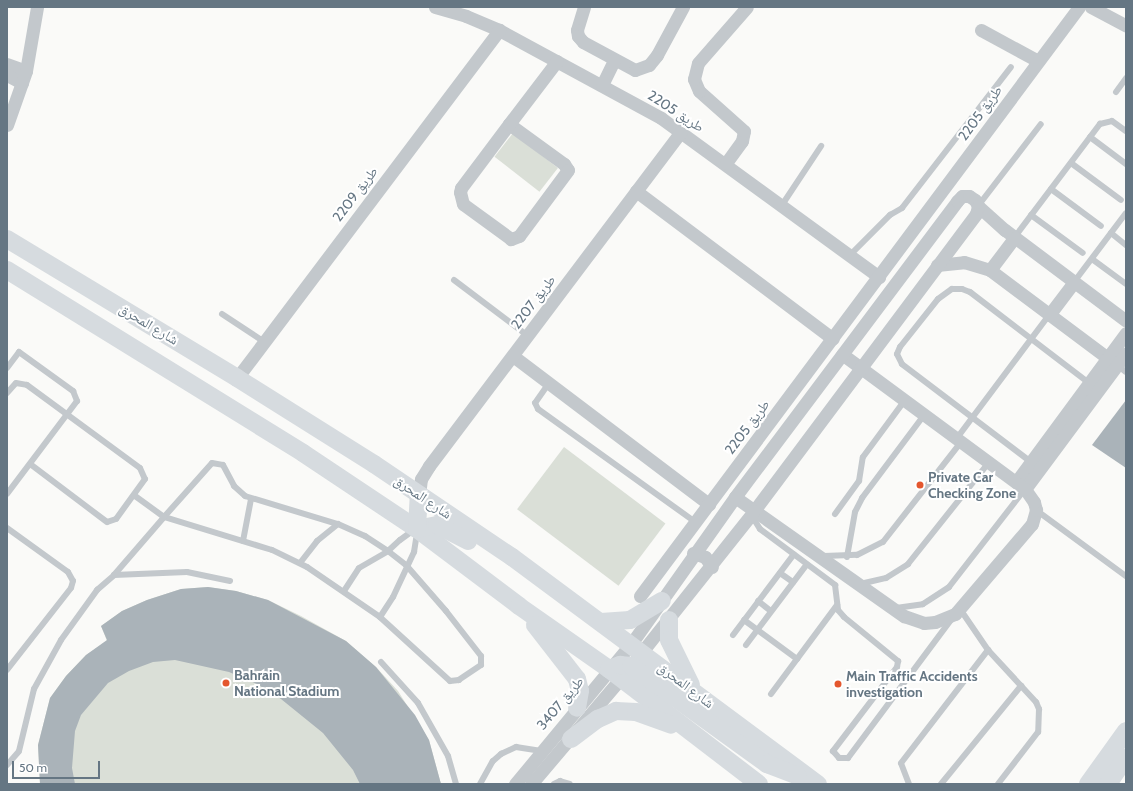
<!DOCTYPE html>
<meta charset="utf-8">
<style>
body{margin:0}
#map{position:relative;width:1133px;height:791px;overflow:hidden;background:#fafaf8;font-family:Cabin,"Noto Naskh Arabic",sans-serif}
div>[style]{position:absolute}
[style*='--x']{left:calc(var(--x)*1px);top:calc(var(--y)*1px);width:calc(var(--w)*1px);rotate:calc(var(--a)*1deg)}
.green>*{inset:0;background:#dadfd7;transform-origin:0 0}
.building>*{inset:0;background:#aab3b9}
.lane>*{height:6px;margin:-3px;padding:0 3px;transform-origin:3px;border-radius:3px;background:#c3c8cc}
.street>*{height:13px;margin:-6.5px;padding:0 6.5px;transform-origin:6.5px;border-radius:6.5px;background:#c3c8cc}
.secondary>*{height:18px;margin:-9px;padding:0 9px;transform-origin:9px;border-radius:9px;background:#d6dbdf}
.dots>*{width:11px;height:11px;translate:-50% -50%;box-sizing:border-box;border:2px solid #fff;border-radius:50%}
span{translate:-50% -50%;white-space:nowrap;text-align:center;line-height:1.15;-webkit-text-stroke:4px #fff;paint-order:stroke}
.street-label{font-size:14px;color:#657683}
.poi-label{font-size:14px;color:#657683;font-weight:700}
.left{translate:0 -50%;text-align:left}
.frame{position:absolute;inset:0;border:8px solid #657683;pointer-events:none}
.scale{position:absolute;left:12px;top:761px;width:88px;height:18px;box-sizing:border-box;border:2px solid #657683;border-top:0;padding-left:5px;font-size:12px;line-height:14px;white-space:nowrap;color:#657683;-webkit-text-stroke:3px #fff;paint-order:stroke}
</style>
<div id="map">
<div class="green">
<i style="left:513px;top:133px;width:57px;height:30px;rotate:38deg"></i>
<i style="left:564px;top:447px;width:127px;height:78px;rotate:37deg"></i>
<i style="clip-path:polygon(208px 587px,236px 591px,268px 600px,301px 616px,346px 641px,376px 667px,398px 691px,429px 740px,441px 784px,40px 784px,38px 745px,50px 698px,66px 676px,86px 655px,107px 641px,101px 626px,122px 611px,147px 600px,181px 589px)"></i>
</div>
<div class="building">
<i style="clip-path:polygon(1126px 400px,1126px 468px,1092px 445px)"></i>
<i style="clip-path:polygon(208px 587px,236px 591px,268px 600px,346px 641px,376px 667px,415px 715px,429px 740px,441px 784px,360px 784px,353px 770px,323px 733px,281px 699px,257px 684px,229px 672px,175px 660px,153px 662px,129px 671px,108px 683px,81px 715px,75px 731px,72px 768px,75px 784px,40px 784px,38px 745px,50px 698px,66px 676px,86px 655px,107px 640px,101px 626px,122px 611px,147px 600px,181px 589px)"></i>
</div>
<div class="lane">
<i style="--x:1116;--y:92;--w:17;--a:-54"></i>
<i style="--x:1090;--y:137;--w:45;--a:36.9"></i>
<i style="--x:1071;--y:163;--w:62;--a:36.5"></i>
<i style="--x:1051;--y:189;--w:62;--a:36.5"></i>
<i style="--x:782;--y:205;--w:71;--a:-56.5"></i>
<i style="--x:978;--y:206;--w:103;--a:-52.5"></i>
<i style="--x:1031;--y:215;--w:64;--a:36.2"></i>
<i style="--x:1111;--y:233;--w:19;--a:39"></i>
<i style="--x:1014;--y:238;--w:143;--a:-53"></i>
<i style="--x:1100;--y:124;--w:12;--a:-14"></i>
<i style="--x:1112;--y:121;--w:17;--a:36"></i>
<i style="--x:850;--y:255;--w:57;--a:-45"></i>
<i style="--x:890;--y:215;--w:14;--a:-30"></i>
<i style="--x:902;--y:208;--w:178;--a:-52.3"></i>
<i style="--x:1092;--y:259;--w:42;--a:36.3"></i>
<i style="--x:454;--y:280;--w:93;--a:37.1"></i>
<i style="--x:1074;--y:282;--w:86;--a:-53"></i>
<i style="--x:222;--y:314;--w:49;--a:33.4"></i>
<i style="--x:1117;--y:365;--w:11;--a:38"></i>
<i style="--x:7;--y:368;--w:20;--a:-53"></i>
<i style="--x:19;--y:352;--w:67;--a:35.8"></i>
<i style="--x:73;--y:391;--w:11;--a:68"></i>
<i style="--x:77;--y:401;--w:116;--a:127"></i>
<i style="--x:549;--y:383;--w:24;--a:125"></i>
<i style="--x:535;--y:403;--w:7;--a:63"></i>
<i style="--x:538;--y:409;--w:193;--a:35.7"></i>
<i style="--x:7;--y:393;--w:13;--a:-48"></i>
<i style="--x:16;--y:383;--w:11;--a:10"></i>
<i style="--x:27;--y:385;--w:140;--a:36.3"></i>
<i style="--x:140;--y:468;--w:12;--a:66"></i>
<i style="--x:145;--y:479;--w:49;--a:125.9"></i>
<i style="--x:116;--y:519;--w:9;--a:162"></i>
<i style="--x:107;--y:522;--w:96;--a:-143"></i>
<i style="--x:957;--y:438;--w:154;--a:-53.2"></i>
<i style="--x:1031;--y:462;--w:162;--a:-142.8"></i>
<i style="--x:902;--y:364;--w:11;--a:-117"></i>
<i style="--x:897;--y:354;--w:8;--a:-67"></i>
<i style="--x:900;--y:347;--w:61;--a:-51.6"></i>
<i style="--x:938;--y:299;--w:17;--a:-36"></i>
<i style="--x:952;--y:289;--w:10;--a:0"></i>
<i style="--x:962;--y:289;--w:9;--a:21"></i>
<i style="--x:970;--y:292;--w:150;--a:37.4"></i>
<i style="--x:212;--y:463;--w:11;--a:10"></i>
<i style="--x:223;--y:465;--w:24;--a:62"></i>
<i style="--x:234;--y:486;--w:15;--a:42"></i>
<i style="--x:245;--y:496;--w:97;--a:16.8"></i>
<i style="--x:338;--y:524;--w:30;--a:24"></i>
<i style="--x:365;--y:536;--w:27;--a:33"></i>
<i style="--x:388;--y:551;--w:23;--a:38"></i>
<i style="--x:406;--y:565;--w:61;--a:49"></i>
<i style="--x:446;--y:611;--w:57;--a:52.1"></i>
<i style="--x:481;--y:656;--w:9;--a:90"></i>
<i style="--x:481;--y:665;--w:27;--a:146"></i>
<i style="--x:459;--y:680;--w:9;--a:174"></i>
<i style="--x:450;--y:681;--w:95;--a:-137.6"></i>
<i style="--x:380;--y:617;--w:88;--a:-145.6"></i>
<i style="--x:307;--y:567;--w:39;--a:-154"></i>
<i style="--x:272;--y:550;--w:113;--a:-163"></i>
<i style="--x:164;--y:517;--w:72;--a:-48.4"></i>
<i style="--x:1036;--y:510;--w:112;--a:36.3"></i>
<i style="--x:754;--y:513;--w:8;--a:83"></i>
<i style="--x:755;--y:521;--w:9;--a:58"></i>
<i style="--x:760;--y:529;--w:94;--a:36.7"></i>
<i style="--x:835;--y:585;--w:25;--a:83"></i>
<i style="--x:838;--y:610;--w:9;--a:49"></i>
<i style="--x:844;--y:617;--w:70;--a:39.2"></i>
<i style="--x:898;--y:661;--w:6;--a:99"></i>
<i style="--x:897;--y:667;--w:106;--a:127.3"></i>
<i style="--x:833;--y:751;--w:9;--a:49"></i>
<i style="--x:839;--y:758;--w:9;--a:0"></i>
<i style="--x:848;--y:758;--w:176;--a:-53.3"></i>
<i style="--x:835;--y:514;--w:41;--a:-54"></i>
<i style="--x:859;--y:481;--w:24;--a:-81"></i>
<i style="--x:863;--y:457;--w:71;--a:-53.6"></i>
<i style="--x:7;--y:528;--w:75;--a:35.8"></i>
<i style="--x:68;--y:572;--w:10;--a:61"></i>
<i style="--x:73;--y:581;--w:7;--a:106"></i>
<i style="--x:71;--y:588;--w:104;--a:128"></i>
<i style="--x:243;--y:541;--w:43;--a:-79.2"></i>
<i style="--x:824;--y:556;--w:33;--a:-2"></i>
<i style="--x:857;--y:555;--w:29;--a:-27"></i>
<i style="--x:883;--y:542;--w:127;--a:-52"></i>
<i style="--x:847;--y:557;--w:46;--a:-79.9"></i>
<i style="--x:855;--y:512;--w:16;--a:-63"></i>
<i style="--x:862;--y:498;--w:104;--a:-53.2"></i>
<i style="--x:300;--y:563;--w:28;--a:-52"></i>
<i style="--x:317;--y:541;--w:27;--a:-39"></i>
<i style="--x:780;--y:573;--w:16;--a:35"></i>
<i style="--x:114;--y:575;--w:73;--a:-2.4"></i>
<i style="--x:187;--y:572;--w:44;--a:11.8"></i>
<i style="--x:860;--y:584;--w:27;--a:-13"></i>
<i style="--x:886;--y:578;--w:26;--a:-32"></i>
<i style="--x:908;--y:564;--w:130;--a:-51.5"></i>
<i style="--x:344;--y:591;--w:27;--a:-57"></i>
<i style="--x:359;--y:568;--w:34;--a:-30"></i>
<i style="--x:388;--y:551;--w:16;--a:-43"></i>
<i style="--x:400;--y:540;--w:17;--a:-36"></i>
<i style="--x:758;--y:601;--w:16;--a:38"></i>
<i style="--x:896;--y:608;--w:27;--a:-8"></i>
<i style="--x:923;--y:604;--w:31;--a:-33"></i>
<i style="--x:949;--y:587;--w:124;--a:-52.2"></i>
<i style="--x:960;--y:609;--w:50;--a:55.7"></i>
<i style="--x:988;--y:650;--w:71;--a:47.3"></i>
<i style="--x:1036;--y:702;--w:8;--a:67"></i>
<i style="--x:1039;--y:709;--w:23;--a:92"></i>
<i style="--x:1038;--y:732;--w:66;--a:127.6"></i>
<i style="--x:380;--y:617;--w:24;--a:-57"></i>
<i style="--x:393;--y:597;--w:50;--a:-65"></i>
<i style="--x:414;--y:552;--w:20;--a:-81"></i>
<i style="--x:744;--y:620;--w:66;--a:36.3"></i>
<i style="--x:733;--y:635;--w:101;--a:-53"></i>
<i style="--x:746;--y:645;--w:101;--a:-53"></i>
<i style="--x:381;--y:662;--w:55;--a:47.9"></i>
<i style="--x:418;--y:703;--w:61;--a:60.5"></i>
<i style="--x:448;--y:756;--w:29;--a:74"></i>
<i style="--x:771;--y:694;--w:111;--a:-53.4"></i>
<i style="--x:7;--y:765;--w:18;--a:-49"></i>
<i style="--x:19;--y:751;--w:64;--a:-76.4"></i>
<i style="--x:34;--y:689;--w:56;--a:-61.1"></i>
<i style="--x:61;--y:640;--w:62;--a:-54.2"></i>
<i style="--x:97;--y:590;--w:23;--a:-41"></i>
<i style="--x:114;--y:575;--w:77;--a:-49.2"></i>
<i style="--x:164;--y:517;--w:37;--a:-144"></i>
<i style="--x:480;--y:784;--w:26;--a:-61"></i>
<i style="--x:493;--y:761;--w:11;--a:-41"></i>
<i style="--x:501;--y:754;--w:17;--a:-25"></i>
<i style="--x:516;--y:747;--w:24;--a:9"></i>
<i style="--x:554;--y:784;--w:7;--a:-27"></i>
<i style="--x:560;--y:781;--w:10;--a:17"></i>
<i style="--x:909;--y:784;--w:22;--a:-111"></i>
<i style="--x:901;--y:763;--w:143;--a:-52.4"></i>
<i style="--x:941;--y:784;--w:127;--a:-50.8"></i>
</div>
<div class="street">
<i style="--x:435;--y:7;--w:32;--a:16"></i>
<i style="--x:466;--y:16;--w:36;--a:23"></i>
<i style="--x:499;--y:30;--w:184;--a:28.5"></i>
<i style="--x:661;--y:118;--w:270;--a:36.1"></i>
<i style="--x:584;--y:7;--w:24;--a:107"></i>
<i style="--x:577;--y:30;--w:6;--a:81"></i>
<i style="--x:578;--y:36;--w:8;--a:50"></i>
<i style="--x:583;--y:42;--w:59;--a:28.3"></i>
<i style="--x:635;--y:70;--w:15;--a:-20"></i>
<i style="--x:649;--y:65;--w:13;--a:-51"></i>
<i style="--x:657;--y:55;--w:55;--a:-61.6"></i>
<i style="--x:1091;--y:7;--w:40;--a:28"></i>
<i style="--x:981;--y:30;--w:65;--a:28.5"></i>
<i style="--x:7;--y:64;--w:20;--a:20"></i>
<i style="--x:7;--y:75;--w:17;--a:28"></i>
<i style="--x:602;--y:85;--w:28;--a:-64"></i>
<i style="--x:509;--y:124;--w:68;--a:36"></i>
<i style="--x:564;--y:164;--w:7;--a:56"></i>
<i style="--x:568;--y:170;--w:82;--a:126.6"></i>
<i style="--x:519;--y:236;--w:9;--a:159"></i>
<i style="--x:511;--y:239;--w:59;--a:-143.9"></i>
<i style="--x:463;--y:204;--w:12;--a:-104"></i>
<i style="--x:460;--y:192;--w:4;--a:-76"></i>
<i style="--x:461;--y:188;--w:80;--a:-53.1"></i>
<i style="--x:509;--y:124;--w:79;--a:-52.7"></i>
<i style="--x:7;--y:125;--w:57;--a:-70.6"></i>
<i style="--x:26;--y:71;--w:65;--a:-80.2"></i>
<i style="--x:726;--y:163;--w:27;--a:-54"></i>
<i style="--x:742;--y:141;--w:10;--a:-79"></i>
<i style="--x:744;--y:131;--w:60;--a:-138.4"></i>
<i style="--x:699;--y:91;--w:13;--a:-113"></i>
<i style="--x:694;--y:79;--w:16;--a:-76"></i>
<i style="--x:698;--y:63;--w:74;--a:-48.8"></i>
<i style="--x:636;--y:191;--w:246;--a:36.9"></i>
<i style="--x:978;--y:206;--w:36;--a:42"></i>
<i style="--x:1005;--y:230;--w:151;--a:36.9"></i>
<i style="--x:937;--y:265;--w:27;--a:-6"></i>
<i style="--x:964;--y:262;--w:27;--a:17"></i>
<i style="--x:990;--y:270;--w:159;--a:36.8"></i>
<i style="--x:990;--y:270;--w:40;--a:-53"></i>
<i style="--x:1049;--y:315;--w:41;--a:-52.9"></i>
<i style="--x:513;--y:356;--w:246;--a:37.1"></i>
<i style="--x:237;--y:378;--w:436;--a:-53"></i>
<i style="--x:1016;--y:482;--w:185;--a:-53.6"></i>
<i style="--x:1025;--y:489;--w:169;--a:-53.4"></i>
<i style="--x:419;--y:495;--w:16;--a:-83"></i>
<i style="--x:421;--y:479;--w:15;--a:-58"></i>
<i style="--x:429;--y:466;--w:419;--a:-53"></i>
<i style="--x:735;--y:497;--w:207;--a:35.2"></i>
<i style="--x:904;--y:616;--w:21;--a:19"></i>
<i style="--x:924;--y:623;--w:11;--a:-5"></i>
<i style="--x:935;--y:622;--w:22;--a:-22"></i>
<i style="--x:955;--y:614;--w:118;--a:-49.5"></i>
<i style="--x:1032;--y:524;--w:15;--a:-74"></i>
<i style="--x:1036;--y:510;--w:8;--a:-104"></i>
<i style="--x:1034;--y:502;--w:16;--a:-125"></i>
<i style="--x:1025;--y:489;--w:227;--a:-143.6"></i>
<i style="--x:693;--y:553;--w:13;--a:18"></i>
<i style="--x:705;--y:557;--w:12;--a:55"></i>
<i style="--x:640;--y:596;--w:735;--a:-53.3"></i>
<i style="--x:515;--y:784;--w:182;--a:-50.4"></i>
<i style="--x:631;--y:644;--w:180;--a:-54.7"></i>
<i style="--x:735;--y:497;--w:370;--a:-53.1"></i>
<i style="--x:957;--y:201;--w:7;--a:-45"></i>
<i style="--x:962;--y:196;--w:7;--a:0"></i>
<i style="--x:969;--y:196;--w:7;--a:34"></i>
<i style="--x:975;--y:200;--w:7;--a:63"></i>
<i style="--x:978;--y:206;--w:8;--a:104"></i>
<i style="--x:976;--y:214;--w:371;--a:126.8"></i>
<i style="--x:754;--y:511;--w:213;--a:128.5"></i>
<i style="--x:621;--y:678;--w:139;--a:130.3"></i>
</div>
<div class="secondary">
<i style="--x:7;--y:239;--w:269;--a:31.1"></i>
<i style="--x:237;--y:378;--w:162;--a:32.1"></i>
<i style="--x:374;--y:464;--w:166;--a:34"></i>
<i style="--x:512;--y:557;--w:381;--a:36.6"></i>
<i style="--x:7;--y:270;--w:348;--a:31.7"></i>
<i style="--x:303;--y:453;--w:137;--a:33.7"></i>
<i style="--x:417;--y:529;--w:128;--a:37"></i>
<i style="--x:519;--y:606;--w:110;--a:35"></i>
<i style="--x:609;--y:669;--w:189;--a:37.5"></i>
<i style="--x:417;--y:529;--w:20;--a:-11"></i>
<i style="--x:437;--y:525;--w:35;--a:27"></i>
<i style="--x:417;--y:529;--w:34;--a:-87"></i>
<i style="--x:669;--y:620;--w:20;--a:90"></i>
<i style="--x:669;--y:640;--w:50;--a:63.9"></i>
<i style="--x:601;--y:622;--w:29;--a:-4"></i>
<i style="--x:630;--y:620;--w:37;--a:-31"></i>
<i style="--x:535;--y:625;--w:68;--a:52.1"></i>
<i style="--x:577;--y:679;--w:12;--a:76"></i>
<i style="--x:580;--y:691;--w:17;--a:100"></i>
<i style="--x:609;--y:669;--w:12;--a:-20"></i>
<i style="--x:620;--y:665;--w:11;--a:5"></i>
<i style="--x:631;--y:666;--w:168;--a:35.8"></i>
<i style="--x:767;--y:764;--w:33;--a:21"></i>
<i style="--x:571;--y:739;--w:34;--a:-37"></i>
<i style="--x:598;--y:719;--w:20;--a:-24"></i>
<i style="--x:616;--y:711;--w:20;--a:3"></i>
<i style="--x:636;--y:712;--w:37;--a:20"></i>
<i style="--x:1088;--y:784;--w:65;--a:-54.4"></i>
<i style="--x:1108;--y:784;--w:32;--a:-56"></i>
</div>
<div class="dots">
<i style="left:920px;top:485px;background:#e4572e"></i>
<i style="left:226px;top:683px;background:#e4572e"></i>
<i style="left:838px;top:684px;background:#e4572e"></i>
</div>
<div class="street-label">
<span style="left:676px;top:111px;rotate:33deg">طريق 2205</span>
<span style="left:980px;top:113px;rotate:-54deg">طريق 2205</span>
<span style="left:355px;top:194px;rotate:-53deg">طريق 2209</span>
<span style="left:533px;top:302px;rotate:-53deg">طريق 2207</span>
<span style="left:149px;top:324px;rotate:31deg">شارع المحرق</span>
<span style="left:747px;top:427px;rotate:-53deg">طريق 2205</span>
<span style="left:423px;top:497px;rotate:34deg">شارع المحرق</span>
<span style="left:686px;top:685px;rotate:37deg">شارع المحرق</span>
<span style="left:560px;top:703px;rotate:-50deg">طريق 3407</span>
</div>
<div class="poi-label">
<span class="left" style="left:928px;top:485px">Private Car<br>Checking Zone</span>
<span class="left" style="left:234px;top:683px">Bahrain<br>National Stadium</span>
<span class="left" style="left:846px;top:684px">Main Traffic Accidents<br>investigation</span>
</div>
<div class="frame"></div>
<div class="scale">50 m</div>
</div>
